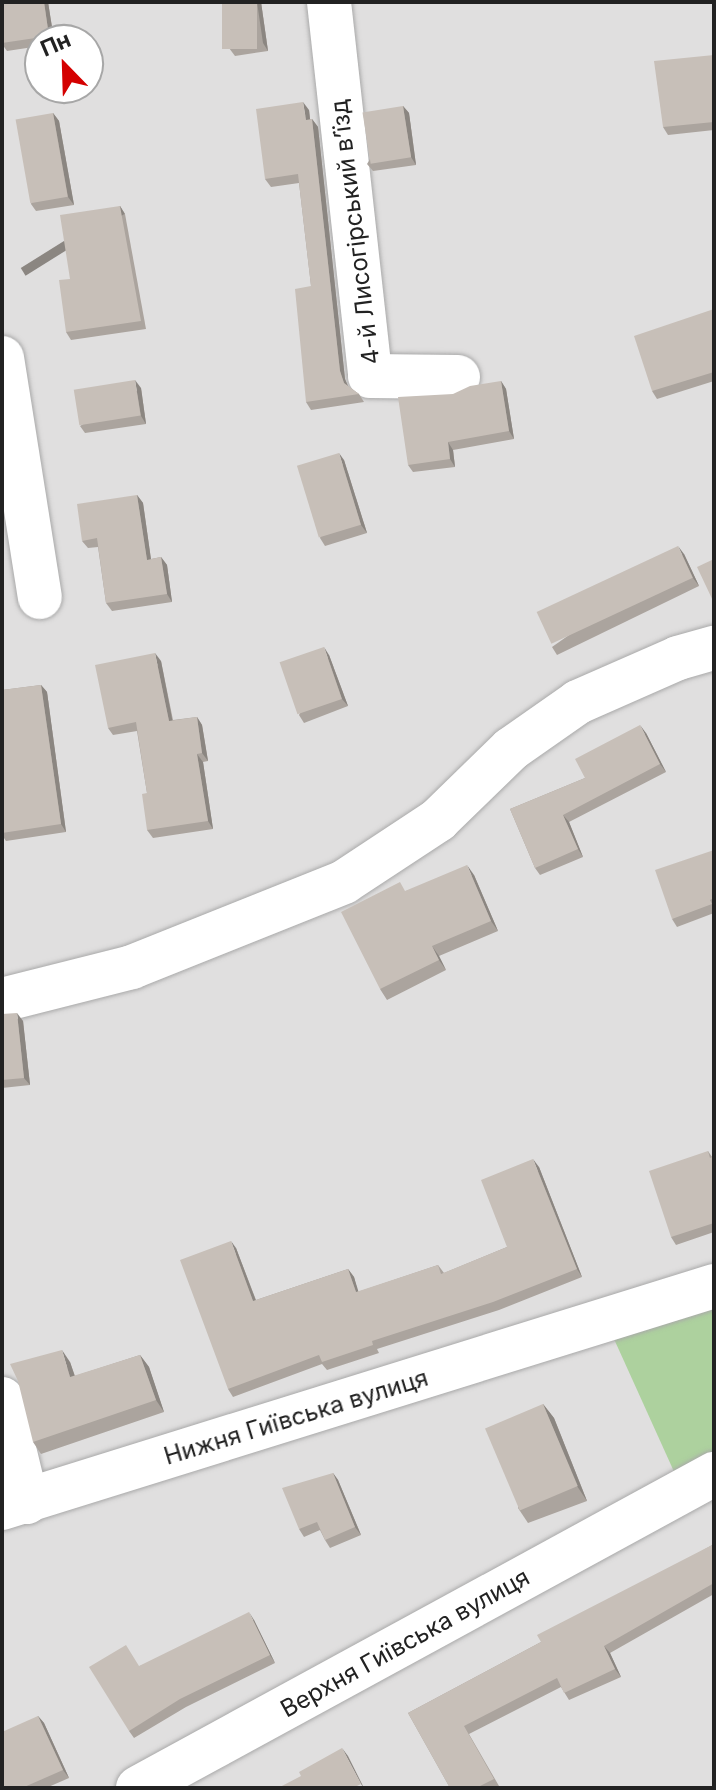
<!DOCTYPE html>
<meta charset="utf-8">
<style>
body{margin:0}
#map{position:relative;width:716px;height:1790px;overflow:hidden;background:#f2efe9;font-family:Inter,sans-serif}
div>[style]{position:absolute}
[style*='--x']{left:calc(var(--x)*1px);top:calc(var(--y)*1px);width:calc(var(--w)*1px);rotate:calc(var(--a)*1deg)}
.residential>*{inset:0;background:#e0dfdf}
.forest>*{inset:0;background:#add19e}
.roads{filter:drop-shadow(0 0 2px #a9a9a9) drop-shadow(0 0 2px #a9a9a9)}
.minor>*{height:44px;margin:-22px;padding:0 22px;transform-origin:22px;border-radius:22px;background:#fff}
.wall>*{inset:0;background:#aba49e}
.shaded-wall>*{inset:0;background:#8b8681;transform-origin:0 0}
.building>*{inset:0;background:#c7bfb8;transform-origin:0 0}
span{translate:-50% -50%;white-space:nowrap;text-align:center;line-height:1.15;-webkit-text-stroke:8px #fff;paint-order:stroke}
.street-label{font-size:24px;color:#222}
.frame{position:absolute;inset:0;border:4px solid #222;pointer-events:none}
.north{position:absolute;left:24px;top:24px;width:80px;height:80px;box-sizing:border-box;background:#fff;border:2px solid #a7a7a7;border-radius:50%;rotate:337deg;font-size:22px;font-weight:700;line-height:32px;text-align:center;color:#222}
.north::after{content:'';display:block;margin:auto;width:28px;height:36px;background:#d40000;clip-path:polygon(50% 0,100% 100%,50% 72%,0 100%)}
</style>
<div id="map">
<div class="residential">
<i style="clip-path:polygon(evenodd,2px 2px,714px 2px,714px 1788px,2px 1788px,2px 2px,40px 40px,88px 40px,88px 88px,40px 88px,40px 40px)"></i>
</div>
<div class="forest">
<i style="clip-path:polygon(714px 1307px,714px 1454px,676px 1476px,614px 1339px)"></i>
</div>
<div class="roads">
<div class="minor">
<i style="--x:329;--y:2;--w:376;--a:83.7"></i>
<i style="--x:370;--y:376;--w:88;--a:0.7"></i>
<i style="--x:2;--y:358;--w:242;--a:81"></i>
<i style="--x:2;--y:1000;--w:134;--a:-14.2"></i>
<i style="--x:132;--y:967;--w:228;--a:-21.8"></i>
<i style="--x:344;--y:882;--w:113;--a:-33.4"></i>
<i style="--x:438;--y:820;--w:102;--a:-44.2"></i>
<i style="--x:511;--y:749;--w:82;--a:-35"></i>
<i style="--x:578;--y:702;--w:109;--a:-23.7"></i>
<i style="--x:678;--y:658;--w:37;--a:-16"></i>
<i style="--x:2;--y:1399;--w:106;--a:76.4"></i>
<i style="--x:2;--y:1508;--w:746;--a:-17.32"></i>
<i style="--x:138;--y:1788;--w:656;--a:-28.6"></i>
</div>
</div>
<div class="wall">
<i style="clip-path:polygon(2px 2px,48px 2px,54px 40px,40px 40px,40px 46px,7px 51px,2px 44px)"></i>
<i style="clip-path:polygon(222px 2px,261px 2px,268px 51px,235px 56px,229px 48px)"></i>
<i style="clip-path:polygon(714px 55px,714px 130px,668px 135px,663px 127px)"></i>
<i style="clip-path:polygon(403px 106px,409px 113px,416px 165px,373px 171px,367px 164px)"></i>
<i style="clip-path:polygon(309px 110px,310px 119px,312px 119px,318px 127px,345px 379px,348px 386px,359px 394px,364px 402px,311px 410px,306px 402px,311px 286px,299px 183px,271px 187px,265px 179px)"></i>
<i style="clip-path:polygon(53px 113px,59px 121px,74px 205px,36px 211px,31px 204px)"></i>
<i style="clip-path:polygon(120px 206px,125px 214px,146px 329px,71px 340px,66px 332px,70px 279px)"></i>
<i style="clip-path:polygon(714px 309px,714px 381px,657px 399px,652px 391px)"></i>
<i style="clip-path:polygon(501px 381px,506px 389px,514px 439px,453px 450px,455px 467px,413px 472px,408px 465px)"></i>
<i style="clip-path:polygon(141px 388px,146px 424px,85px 433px,80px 426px)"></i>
<i style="clip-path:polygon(344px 460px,367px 533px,325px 546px,320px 538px)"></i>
<i style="clip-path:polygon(137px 495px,143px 503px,151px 559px,161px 557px,167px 565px,172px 602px,112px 611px,106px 603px,98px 547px,88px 548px,82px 541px)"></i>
<i style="clip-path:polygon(684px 554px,699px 586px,557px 655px,552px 647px)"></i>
<i style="clip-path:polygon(329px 655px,348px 706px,304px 723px,299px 715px)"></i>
<i style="clip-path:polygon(161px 661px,173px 720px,197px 717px,202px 725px,208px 761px,203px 762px,213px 829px,153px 838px,147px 830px,147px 793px,137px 731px,113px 735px,108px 728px)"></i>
<i style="clip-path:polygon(41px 685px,47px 692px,66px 832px,6px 841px,2px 835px,2px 690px)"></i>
<i style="clip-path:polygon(646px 733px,666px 772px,569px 822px,583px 857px,540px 875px,535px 868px,510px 809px,585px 778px)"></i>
<i style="clip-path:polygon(714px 850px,714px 913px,677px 927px,672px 919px)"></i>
<i style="clip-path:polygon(474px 875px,498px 931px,439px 956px,446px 970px,387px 1000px,380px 989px,406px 891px)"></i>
<i style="clip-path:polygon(2px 1014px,23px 1021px,30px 1085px,2px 1088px)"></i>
<i style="clip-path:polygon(708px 1151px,712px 1157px,714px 1156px,714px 1232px,676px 1245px,671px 1237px)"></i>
<i style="clip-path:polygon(539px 1167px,582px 1277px,499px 1310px,377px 1349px,379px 1353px,327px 1370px,322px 1364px,233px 1397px,228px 1389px,236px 1248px,256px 1300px,348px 1269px,354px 1277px,358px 1292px,438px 1265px,444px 1273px,507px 1247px)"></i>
<i style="clip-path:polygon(140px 1355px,149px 1367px,164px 1412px,41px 1454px,33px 1442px,70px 1362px,75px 1376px)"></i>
<i style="clip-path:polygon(543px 1404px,554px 1418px,587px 1501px,528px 1523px,518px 1508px)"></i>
<i style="clip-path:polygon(333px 1473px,338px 1480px,361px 1535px,330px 1548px,325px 1540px,320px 1530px,304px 1537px,299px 1529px)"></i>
<i style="clip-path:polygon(714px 1544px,714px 1594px,610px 1653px,621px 1677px,569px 1700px,561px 1687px,469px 1734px,499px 1786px,496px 1788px,450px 1788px,408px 1713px,541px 1642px)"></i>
<i style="clip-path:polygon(254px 1620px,275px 1663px,186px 1707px,134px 1738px,129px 1731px,140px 1666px)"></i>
<i style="clip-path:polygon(38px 1716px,44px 1723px,69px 1778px,46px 1788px,2px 1788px)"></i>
</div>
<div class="shaded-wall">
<i style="clip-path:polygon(44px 2px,48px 2px,54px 40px,52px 40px,49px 36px)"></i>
<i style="clip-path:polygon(257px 2px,261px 2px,268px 51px,263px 43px)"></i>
<i style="clip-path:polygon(303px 102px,309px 110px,311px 128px,306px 120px)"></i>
<i style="clip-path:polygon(403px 106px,409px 113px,416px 165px,411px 157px)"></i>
<i style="clip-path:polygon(53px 113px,59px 121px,74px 205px,68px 197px)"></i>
<i style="clip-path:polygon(312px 119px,318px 127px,345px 379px,350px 391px,344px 383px,340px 371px)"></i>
<i style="left:120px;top:206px;width:9px;height:117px;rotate:58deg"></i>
<i style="clip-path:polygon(135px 380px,141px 388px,146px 424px,141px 416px)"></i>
<i style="clip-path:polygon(501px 381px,506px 389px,514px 439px,509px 431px)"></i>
<i style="clip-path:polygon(448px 442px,453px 450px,455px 467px,450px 459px)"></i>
<i style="clip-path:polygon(339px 453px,344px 460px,367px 533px,361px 525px)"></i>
<i style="clip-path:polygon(137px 495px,143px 503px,152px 567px,147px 560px)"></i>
<i style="clip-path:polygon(678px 546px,684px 554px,699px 586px,693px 578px)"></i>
<i style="clip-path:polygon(161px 557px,167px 565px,172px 602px,167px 594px)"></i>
<i style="clip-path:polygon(324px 647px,329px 655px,348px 706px,342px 699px)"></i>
<i style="clip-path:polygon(155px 653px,161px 661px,174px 729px,169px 721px)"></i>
<i style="clip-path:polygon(41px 685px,47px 692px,66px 832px,61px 824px)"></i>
<i style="clip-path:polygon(197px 717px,202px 725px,208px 761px,202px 753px)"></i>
<i style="clip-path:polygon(640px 725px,646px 733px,666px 772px,660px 764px)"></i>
<i style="clip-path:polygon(197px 754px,203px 762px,213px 829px,208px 821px)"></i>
<i style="clip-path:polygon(563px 815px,569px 822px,583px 857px,578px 849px)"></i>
<i style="clip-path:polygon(467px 865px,474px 875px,498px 931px,491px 921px)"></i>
<i style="clip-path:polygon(432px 946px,439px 956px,446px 970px,439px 960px)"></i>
<i style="clip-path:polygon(17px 1013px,23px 1021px,30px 1085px,24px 1078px)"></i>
<i style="clip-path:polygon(533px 1159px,539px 1167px,582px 1277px,577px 1269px)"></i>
<i style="clip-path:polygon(231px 1241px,236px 1248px,259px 1309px,253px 1301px)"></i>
<i style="clip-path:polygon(348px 1269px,354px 1277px,361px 1300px,356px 1292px)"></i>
<i style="clip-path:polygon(62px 1350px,70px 1362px,79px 1389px,70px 1377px)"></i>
<i style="clip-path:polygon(140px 1355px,149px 1367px,164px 1412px,156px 1400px)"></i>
<i style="clip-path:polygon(543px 1404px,554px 1418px,587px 1501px,577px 1486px)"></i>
<i style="clip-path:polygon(333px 1473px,338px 1480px,361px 1535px,355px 1527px)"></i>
<i style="clip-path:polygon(249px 1612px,254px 1620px,275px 1663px,270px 1655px)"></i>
<i style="clip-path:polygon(604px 1646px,610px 1653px,621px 1677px,615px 1669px)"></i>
<i style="clip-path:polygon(38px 1716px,44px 1723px,69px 1778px,63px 1770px)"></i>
<i style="clip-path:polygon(342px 1748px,348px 1756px,364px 1788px,361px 1784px)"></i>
</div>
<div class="building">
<i style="clip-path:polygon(2px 2px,44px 2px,49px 36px,2px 43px)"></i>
<i style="left:222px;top:2px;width:35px;height:47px"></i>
<i style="clip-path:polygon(714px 55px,714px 122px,663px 127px,654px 61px)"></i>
<i style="clip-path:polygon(303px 102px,306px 120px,312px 119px,340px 371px,344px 383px,359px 394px,306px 402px,295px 289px,311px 286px,298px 174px,265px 179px,256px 109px)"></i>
<i style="left:403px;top:106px;width:52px;height:41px;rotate:81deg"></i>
<i style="left:53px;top:113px;width:85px;height:38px;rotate:80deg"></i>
<i style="clip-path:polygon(120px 206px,141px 321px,66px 332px,59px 280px,70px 279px,60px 215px)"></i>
<i style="clip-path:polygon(714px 309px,714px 372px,652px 391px,634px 336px)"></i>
<i style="left:135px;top:380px;width:36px;height:62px;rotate:81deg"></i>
<i style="clip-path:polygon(501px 381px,509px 431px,448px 442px,450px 459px,408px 465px,398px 397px,453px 394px,470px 386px)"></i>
<i style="left:339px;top:453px;width:75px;height:44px;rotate:73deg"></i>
<i style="clip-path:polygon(137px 495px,147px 560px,161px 557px,167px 594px,106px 603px,97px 538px,82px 541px,77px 504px)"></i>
<i style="left:678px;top:546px;width:35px;height:156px;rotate:65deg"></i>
<i style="clip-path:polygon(714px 559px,714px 603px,697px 567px)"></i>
<i style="left:324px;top:647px;width:55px;height:47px;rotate:71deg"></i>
<i style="clip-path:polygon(155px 653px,169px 721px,197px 717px,202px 753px,197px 754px,208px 821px,147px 830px,142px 794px,147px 793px,136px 722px,108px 728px,95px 665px)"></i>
<i style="clip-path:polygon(41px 685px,61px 824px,2px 833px,2px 690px)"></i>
<i style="clip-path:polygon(640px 725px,660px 764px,563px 815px,578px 849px,535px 868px,510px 809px,585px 778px,575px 759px)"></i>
<i style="clip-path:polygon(714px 850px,714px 898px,710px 900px,712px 904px,672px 919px,655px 870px)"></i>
<i style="clip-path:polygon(467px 865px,491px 921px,432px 946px,439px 960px,380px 989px,341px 912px,400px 882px,405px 891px)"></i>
<i style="clip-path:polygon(17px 1013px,24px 1078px,2px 1080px,2px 1014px)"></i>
<i style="clip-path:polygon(708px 1151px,710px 1158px,714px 1156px,714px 1223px,671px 1237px,649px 1171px)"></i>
<i style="clip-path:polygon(533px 1159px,577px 1269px,493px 1302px,372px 1341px,373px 1345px,322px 1362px,319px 1355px,228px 1389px,180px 1260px,231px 1241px,253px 1301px,348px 1269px,356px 1292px,438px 1265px,441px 1274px,507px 1247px,481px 1180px)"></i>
<i style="clip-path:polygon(62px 1350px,70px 1377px,140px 1355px,156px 1400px,33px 1442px,18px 1381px,10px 1364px)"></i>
<i style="left:543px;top:1404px;width:89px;height:63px;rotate:67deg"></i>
<i style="clip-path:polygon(333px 1473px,355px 1527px,325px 1540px,317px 1522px,299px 1529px,282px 1488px)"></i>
<i style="clip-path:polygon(714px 1544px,714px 1583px,604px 1646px,615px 1669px,564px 1693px,557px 1678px,464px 1726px,494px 1779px,476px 1788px,450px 1788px,408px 1713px,541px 1642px,537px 1635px)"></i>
<i style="clip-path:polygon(249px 1612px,270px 1655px,180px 1699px,129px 1731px,89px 1667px,126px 1645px,139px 1666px)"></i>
<i style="clip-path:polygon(38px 1716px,63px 1770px,22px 1788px,2px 1788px,2px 1732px)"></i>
<i style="clip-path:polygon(342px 1748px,361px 1784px,353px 1788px,278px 1788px,301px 1776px,299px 1772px)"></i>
</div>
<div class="street-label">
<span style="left:355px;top:232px;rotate:-97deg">4-й Лисогірський в’їзд</span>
<span style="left:296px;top:1417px;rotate:-17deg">Нижня Гиївська вулиця</span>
<span style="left:405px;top:1643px;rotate:-29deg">Верхня Гиївська вулиця</span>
</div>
<div class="frame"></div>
<div class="north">Пн</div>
</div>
